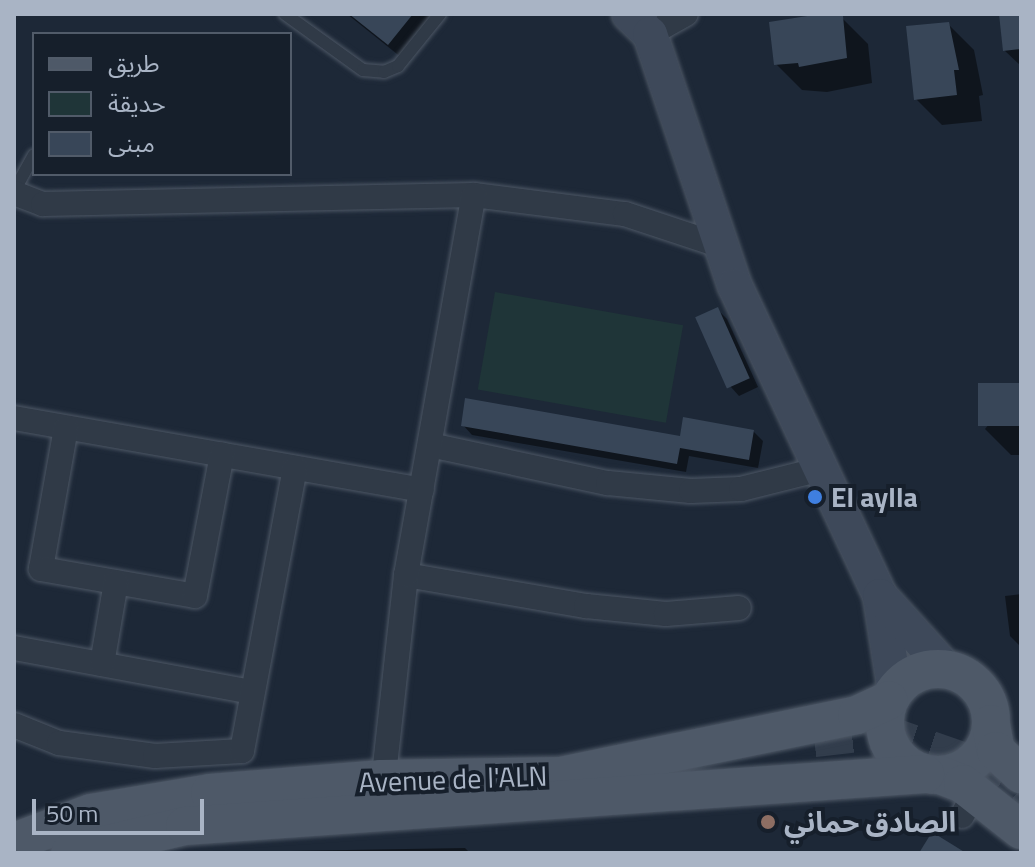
<!DOCTYPE html>
<meta charset="utf-8">
<style>
body{margin:0}
#map{position:relative;width:1035px;height:867px;overflow:hidden;background:#1d2837;font-family:"Titillium Web","Noto Sans Arabic",sans-serif}
div>[style]{position:absolute}
[style*='--x']{left:calc(var(--x)*1px);top:calc(var(--y)*1px);width:calc(var(--w)*1px);rotate:calc(var(--a)*1deg)}
.green>*{inset:0;background:#1f3538;transform-origin:0 0}
.shadow>*{inset:0;background:#0007}
.building>*{inset:0;background:#384658;transform-origin:0 0}
.primary-tunnel>*{height:38px;margin-top:-19px;transform-origin:0;background:repeating-linear-gradient(90deg,#323d4c 0 38px,transparent 0 57px)}
.roads{filter:drop-shadow(0 0 2px #4d5765) drop-shadow(0 0 2px #4d5765)}
.lane>*{height:12px;margin:-6px;padding:0 6px;transform-origin:6px;border-radius:6px;background:#303a47}
.street>*{height:24px;margin:-12px;padding:0 12px;transform-origin:12px;border-radius:12px;background:#303a47}
.secondary>*{height:34px;margin:-17px;padding:0 17px;transform-origin:17px;border-radius:17px;background:#3e495a}
.primary>*{height:38px;margin:-19px;padding:0 19px;transform-origin:19px;border-radius:19px;background:#4e5968}
.primary>.ring{margin:-19px;padding:0;box-sizing:content-box;background:none;border:38px solid #4e5968;border-radius:50%}
.dots>*{width:22px;height:22px;translate:-50% -50%;box-sizing:border-box;border:4px solid #161f2b;border-radius:50%}
span{translate:-50% -50%;white-space:nowrap;text-align:center;line-height:1.15;-webkit-text-stroke:8px #161f2b;paint-order:stroke}
.poi-label{font-size:28px;color:#a9b4c5;font-weight:700}
.left{translate:0 -50%;text-align:left}
.street-label{font-size:28px;color:#a9b4c5}
.frame{position:absolute;inset:0;border:16px solid #a9b4c5;pointer-events:none}
.legend{position:absolute;left:32px;top:32px;width:260px;height:144px;box-sizing:border-box;background:#161f2b;border:2px solid #515b69;margin:0;padding:10px 14px;list-style:none;font-size:24px;color:#a9b4c5}
.legend li{display:flex;align-items:center;gap:16px;height:40px}
.legend b{width:40px;border:2px solid #515b69}
.scale{position:absolute;left:32px;top:799px;width:172px;height:36px;box-sizing:border-box;border:4px solid #a9b4c5;border-top:0;padding-left:10px;font-size:24px;line-height:28px;white-space:nowrap;color:#a9b4c5;-webkit-text-stroke:6px #161f2b;paint-order:stroke}
</style>
<div id="map">
<div class="green">
<i style="left:495px;top:292px;width:191px;height:99px;rotate:10deg"></i>
</div>
<div class="shadow">
<i style="clip-path:polygon(347px 14px,446px 14px,407px 62px)"></i>
<i style="clip-path:polygon(1001px 14px,1021px 14px,1021px 66px,1004px 50px)"></i>
<i style="clip-path:polygon(842px 18px,868px 44px,872px 83px,827px 92px,802px 90px,776px 64px)"></i>
<i style="clip-path:polygon(948px 24px,974px 50px,983px 95px,979px 96px,982px 121px,942px 125px,916px 99px)"></i>
<i style="clip-path:polygon(718px 310px,727px 319px,758px 387px,739px 396px,730px 386px)"></i>
<i style="clip-path:polygon(1021px 385px,1021px 455px,1011px 455px,985px 429px)"></i>
<i style="clip-path:polygon(463px 425px,682px 438px,753px 431px,763px 441px,758px 468px,689px 456px,686px 472px,472px 435px)"></i>
<i style="clip-path:polygon(1021px 594px,1021px 647px,1010px 636px,1005px 596px)"></i>
<i style="clip-path:polygon(465px 848px,470px 853px,289px 851px)"></i>
</div>
<div class="building">
<i style="clip-path:polygon(349px 14px,413px 14px,388px 45px)"></i>
<i style="clip-path:polygon(820px 14px,843px 16px,847px 58px,799px 67px,798px 63px,774px 65px,769px 22px)"></i>
<i style="clip-path:polygon(999px 14px,1021px 14px,1021px 49px,1003px 51px)"></i>
<i style="clip-path:polygon(949px 22px,959px 70px,954px 70px,957px 95px,914px 100px,906px 26px)"></i>
<i style="left:718px;top:307px;width:78px;height:25px;rotate:66deg"></i>
<i style="left:1021px;top:383px;width:43px;height:43px;rotate:90deg"></i>
<i style="clip-path:polygon(465px 398px,680px 436px,683px 417px,754px 430px,749px 460px,680px 448px,677px 464px,461px 426px)"></i>
<i style="clip-path:polygon(932px 832px,966px 853px,919px 853px)"></i>
</div>
<div class="primary-tunnel">
<i style="--x:814;--y:738;--w:62;--a:-6.4"></i>
<i style="--x:876;--y:731;--w:97;--a:19.2"></i>
<i style="--x:968;--y:763;--w:69;--a:39.7"></i>
</div>
<div class="roads">
<div class="lane">
<i style="--x:285;--y:14;--w:96;--a:35.7"></i>
<i style="--x:363;--y:70;--w:21;--a:5"></i>
<i style="--x:384;--y:72;--w:15;--a:-23"></i>
<i style="--x:398;--y:66;--w:67;--a:-51.1"></i>
<i style="--x:14;--y:191;--w:41;--a:-60.9"></i>
</div>
<div class="street">
<i style="--x:650;--y:34;--w:41;--a:-29.1"></i>
<i style="--x:14;--y:193;--w:31;--a:21"></i>
<i style="--x:43;--y:204;--w:431;--a:-1.2"></i>
<i style="--x:474;--y:195;--w:152;--a:7.2"></i>
<i style="--x:625;--y:214;--w:102;--a:18.3"></i>
<i style="--x:14;--y:418;--w:414;--a:10"></i>
<i style="--x:66;--y:428;--w:143;--a:100.1"></i>
<i style="--x:41;--y:569;--w:156;--a:9.9"></i>
<i style="--x:195;--y:596;--w:144;--a:-79.2"></i>
<i style="--x:430;--y:445;--w:182;--a:12.1"></i>
<i style="--x:608;--y:483;--w:83;--a:5.5"></i>
<i style="--x:691;--y:491;--w:50;--a:-2.3"></i>
<i style="--x:741;--y:489;--w:82;--a:-14"></i>
<i style="--x:406;--y:575;--w:183;--a:9.8"></i>
<i style="--x:586;--y:606;--w:80;--a:5.7"></i>
<i style="--x:666;--y:614;--w:73;--a:-4.7"></i>
<i style="--x:14;--y:648;--w:242;--a:10.5"></i>
<i style="--x:102;--y:664;--w:83;--a:-80.3"></i>
<i style="--x:14;--y:725;--w:48;--a:21.8"></i>
<i style="--x:59;--y:743;--w:97;--a:7.7"></i>
<i style="--x:155;--y:756;--w:87;--a:-3.3"></i>
<i style="--x:242;--y:751;--w:288;--a:-79.4"></i>
<i style="--x:382;--y:793;--w:219;--a:-83.7"></i>
<i style="--x:406;--y:575;--w:386;--a:-79.9"></i>
<i style="--x:962;--y:816;--w:26;--a:-61"></i>
</div>
<div class="secondary">
<i style="--x:629;--y:14;--w:29;--a:44"></i>
<i style="--x:650;--y:34;--w:266;--a:71.4"></i>
<i style="--x:735;--y:286;--w:342;--a:64.9"></i>
<i style="--x:880;--y:596;--w:96;--a:81"></i>
<i style="--x:880;--y:596;--w:98;--a:47.9"></i>
</div>
<div class="primary">
<i class="ring" style="left:885px;top:669px;width:68px;height:68px"></i>
<i style="--x:991;--y:724;--w:27;--a:80"></i>
<i style="--x:996;--y:751;--w:34;--a:43"></i>
<i style="--x:940;--y:775;--w:25;--a:21"></i>
<i style="--x:963;--y:784;--w:74;--a:38.4"></i>
<i style="--x:14;--y:842;--w:82;--a:-20.6"></i>
<i style="--x:91;--y:813;--w:121;--a:-9.5"></i>
<i style="--x:210;--y:793;--w:172;--a:-4.7"></i>
<i style="--x:381;--y:779;--w:179;--a:-1"></i>
<i style="--x:560;--y:776;--w:303;--a:-11.6"></i>
<i style="--x:857;--y:715;--w:35;--a:-25"></i>
<i style="--x:70;--y:853;--w:118;--a:-13.2"></i>
<i style="--x:185;--y:826;--w:742;--a:-4.02"></i>
</div>
</div>
<div class="dots">
<i style="left:815px;top:497px;background:#3f7fe0"></i>
<i style="left:768px;top:822px;background:#8d6e63"></i>
</div>
<div class="poi-label">
<span class="left" style="left:831px;top:497px">El aylla</span>
<span class="left" style="left:784px;top:822px">الصادق حماني</span>
</div>
<div class="street-label">
<span style="left:453px;top:779px;rotate:-2deg">Avenue de l'ALN</span>
</div>
<div class="frame"></div>
<ul class="legend">
<li><b style="height:10px;background:#4e5968"></b>طريق</li>
<li><b style="height:22px;background:#1f3538"></b>حديقة</li>
<li><b style="height:22px;background:#384658"></b>مبنى</li>
</ul>
<div class="scale">50 m</div>
</div>
